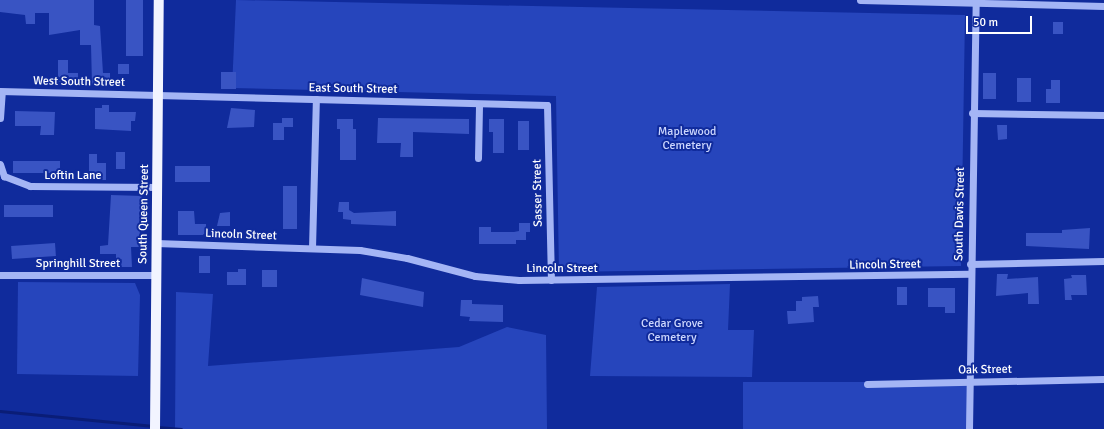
<!DOCTYPE html>
<style>
body{margin:0}
#map{position:relative;width:1104px;height:429px;overflow:hidden;background:#102b9c;font-family:Signika,sans-serif}
div>[style]{position:absolute}
[style*='--x']{left:calc(var(--x)*1px);top:calc(var(--y)*1px);width:calc(var(--w)*1px);rotate:calc(var(--a)*1deg)}
.green>*{inset:0;background:#2645bc;transform-origin:0 0}
.stream>*{height:2.5px;margin:-1.25px;padding:0 1.25px;transform-origin:1.25px;border-radius:1.25px;background:#0a1d77}
.building>*{inset:0;background:#3954c3;transform-origin:0 0}
.minor>*{height:7px;margin:-3.5px;padding:0 3.5px;transform-origin:3.5px;border-radius:3.5px;background:#a4b5f5}
.major>*{height:10px;margin:-5px;padding:0 5px;transform-origin:5px;border-radius:5px;background:#f2f4ff}
span{translate:-50% -50%;white-space:nowrap;text-align:center;line-height:1.15;-webkit-text-stroke:4px #102b9c;paint-order:stroke}
.street-label{font-size:12px;color:#fff}
.park-label{font-size:12px;color:#cdd7fe}
.scale{position:absolute;left:966px;top:16px;width:66px;height:18px;box-sizing:border-box;border:2px solid #fff;border-top:0;padding-left:5px;font-size:12px;line-height:14px;white-space:nowrap;color:#fff;-webkit-text-stroke:3px #102b9c;paint-order:stroke}
</style>
<div id="map">
<div class="green">
<i style="clip-path:polygon(236px 0,965px 15px,961px 266px,559px 272px,556px 96px,232px 88px)"></i>
<i style="clip-path:polygon(18px 282px,135px 283px,140px 295px,138px 376px,17px 374px)"></i>
<i style="clip-path:polygon(730px 284px,728px 330px,754px 330px,752px 377px,590px 376px,597px 287px)"></i>
<i style="clip-path:polygon(176px 292px,213px 294px,208px 366px,459px 347px,507px 327px,546px 335px,547px 429px,175px 429px)"></i>
<i style="left:969px;top:382px;width:47px;height:226px;rotate:90deg"></i>
</div>
<div class="stream">
<i style="--x:0;--y:411;--w:154;--a:5.6"></i>
<i style="--x:158;--y:427;--w:23;--a:5"></i>
</div>
<div class="building">
<i style="clip-path:polygon(0 0,94px 0,94px 25px,100px 26px,103px 73px,110px 73px,110px 85px,92px 85px,91px 45px,80px 45px,80px 30px,49px 35px,49px 13px,35px 13px,35px 24px,26px 24px,25px 15px,0 12px)"></i>
<i style="left:126px;top:0;width:17px;height:56px"></i>
<i style="left:1053px;top:22px;width:10px;height:12px"></i>
<i style="clip-path:polygon(58px 60px,68px 60px,68px 73px,78px 73px,78px 82px,58px 82px)"></i>
<i style="left:118px;top:64px;width:11px;height:10px"></i>
<i style="left:221px;top:72px;width:15px;height:17px"></i>
<i style="left:983px;top:73px;width:13px;height:26px"></i>
<i style="left:1017px;top:78px;width:14px;height:24px"></i>
<i style="clip-path:polygon(1051px 80px,1060px 80px,1060px 103px,1046px 103px,1046px 89px,1051px 89px)"></i>
<i style="clip-path:polygon(102px 105px,109px 105px,109px 112px,136px 112px,135px 121px,131px 121px,131px 131px,95px 129px,95px 108px,102px 108px)"></i>
<i style="clip-path:polygon(231px 108px,255px 110px,254px 127px,227px 128px)"></i>
<i style="clip-path:polygon(15px 111px,55px 112px,54px 135px,40px 135px,41px 126px,15px 126px)"></i>
<i style="clip-path:polygon(282px 118px,293px 118px,293px 127px,284px 127px,284px 140px,273px 140px,273px 123px,282px 123px)"></i>
<i style="clip-path:polygon(378px 118px,469px 119px,469px 134px,413px 132px,413px 157px,400px 157px,401px 143px,377px 143px)"></i>
<i style="clip-path:polygon(337px 119px,353px 119px,353px 129px,356px 129px,356px 160px,340px 160px,340px 129px,337px 129px)"></i>
<i style="clip-path:polygon(489px 119px,504px 119px,504px 153px,493px 153px,493px 132px,489px 132px)"></i>
<i style="left:518px;top:121px;width:11px;height:29px"></i>
<i style="clip-path:polygon(997px 125px,1007px 125px,1007px 139px,998px 140px)"></i>
<i style="left:116px;top:152px;width:9px;height:17px"></i>
<i style="clip-path:polygon(89px 154px,97px 154px,97px 163px,106px 163px,106px 180px,89px 180px)"></i>
<i style="left:13px;top:161px;width:47px;height:12px"></i>
<i style="left:175px;top:166px;width:35px;height:16px"></i>
<i style="left:283px;top:186px;width:14px;height:43px"></i>
<i style="clip-path:polygon(111px 195px,142px 196px,139px 247px,131px 247px,132px 267px,116px 267px,116px 254px,100px 254px,100px 246px,108px 245px)"></i>
<i style="clip-path:polygon(339px 202px,349px 202px,349px 210px,354px 213px,396px 211px,396px 226px,351px 224px,351px 220px,343px 219px,343px 212px,338px 212px)"></i>
<i style="left:53px;top:205px;width:12px;height:49px;rotate:90deg"></i>
<i style="clip-path:polygon(178px 211px,194px 211px,195px 224px,206px 224px,206px 235px,178px 235px)"></i>
<i style="clip-path:polygon(230px 212px,230px 226px,217px 226px,220px 213px)"></i>
<i style="clip-path:polygon(519px 223px,530px 223px,530px 232px,526px 232px,526px 240px,516px 240px,516px 244px,479px 244px,479px 227px,491px 227px,491px 232px,514px 232px,519px 231px)"></i>
<i style="clip-path:polygon(1090px 228px,1089px 249px,1026px 246px,1026px 233px,1062px 233px,1062px 230px)"></i>
<i style="left:55px;top:243px;width:13px;height:44px;rotate:86deg"></i>
<i style="left:199px;top:256px;width:11px;height:17px"></i>
<i style="clip-path:polygon(238px 269px,246px 269px,246px 285px,227px 285px,227px 272px,238px 272px)"></i>
<i style="left:262px;top:270px;width:15px;height:17px"></i>
<i style="clip-path:polygon(997px 274px,1008px 274px,1007px 279px,1038px 277px,1039px 304px,1028px 304px,1028px 293px,996px 296px)"></i>
<i style="clip-path:polygon(1071px 275px,1086px 275px,1087px 295px,1071px 295px,1072px 300px,1065px 300px,1064px 279px,1072px 278px)"></i>
<i style="clip-path:polygon(362px 278px,424px 292px,423px 307px,360px 295px)"></i>
<i style="left:897px;top:287px;width:10px;height:18px"></i>
<i style="clip-path:polygon(928px 288px,955px 288px,955px 313px,945px 313px,945px 307px,928px 307px)"></i>
<i style="clip-path:polygon(818px 296px,819px 307px,813px 307px,814px 322px,788px 324px,787px 311px,796px 311px,796px 301px,802px 301px,802px 297px)"></i>
<i style="clip-path:polygon(461px 300px,472px 300px,472px 304px,503px 305px,503px 322px,469px 321px,470px 317px,460px 316px)"></i>
</div>
<div class="minor">
<i style="--x:860;--y:0;--w:244;--a:1.4"></i>
<i style="--x:0;--y:91;--w:547;--a:1.47"></i>
<i style="--x:547;--y:105;--w:175;--a:88.7"></i>
<i style="--x:972;--y:113;--w:132;--a:0.9"></i>
<i style="--x:0;--y:118;--w:26;--a:-86"></i>
<i style="--x:478;--y:158;--w:54;--a:-88.9"></i>
<i style="--x:0;--y:164;--w:13;--a:72"></i>
<i style="--x:4;--y:176;--w:28;--a:21"></i>
<i style="--x:30;--y:186;--w:127;--a:0.5"></i>
<i style="--x:156;--y:243;--w:204;--a:2"></i>
<i style="--x:360;--y:250;--w:48;--a:9.7"></i>
<i style="--x:407;--y:258;--w:70;--a:14.8"></i>
<i style="--x:475;--y:276;--w:44;--a:5.2"></i>
<i style="--x:519;--y:280;--w:451;--a:-0.8"></i>
<i style="--x:312;--y:248;--w:149;--a:-88.5"></i>
<i style="--x:970;--y:264;--w:134;--a:-1.3"></i>
<i style="--x:0;--y:275;--w:156;--a:0"></i>
<i style="--x:867;--y:384;--w:237;--a:-1.2"></i>
<i style="--x:969;--y:429;--w:429;--a:-89.1"></i>
</div>
<div class="major">
<i style="--x:155;--y:429;--w:429;--a:-89.5"></i>
</div>
<div class="street-label">
<span style="left:79px;top:82px;rotate:1deg">West South Street</span>
<span style="left:353px;top:89px;rotate:1deg">East South Street</span>
<span style="left:73px;top:176px">Loftin Lane</span>
<span style="left:538px;top:193px;rotate:-91deg">Sasser Street</span>
<span style="left:144px;top:214px;rotate:-89deg">South Queen Street</span>
<span style="left:960px;top:214px;rotate:-89deg">South Davis Street</span>
<span style="left:241px;top:235px;rotate:2deg">Lincoln Street</span>
<span style="left:78px;top:264px">Springhill Street</span>
<span style="left:885px;top:265px;rotate:-1deg">Lincoln Street</span>
<span style="left:562px;top:269px">Lincoln Street</span>
<span style="left:985px;top:370px;rotate:-1deg">Oak Street</span>
</div>
<div class="park-label">
<span style="left:687px;top:139px">Maplewood<br>Cemetery</span>
<span style="left:672px;top:331px">Cedar Grove<br>Cemetery</span>
</div>
<div class="scale">50 m</div>
</div>
